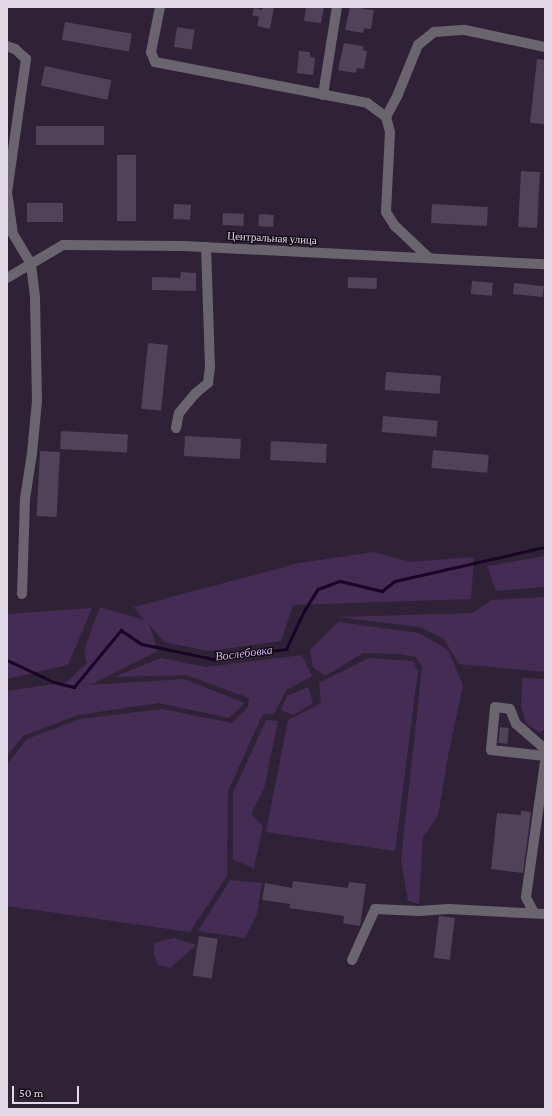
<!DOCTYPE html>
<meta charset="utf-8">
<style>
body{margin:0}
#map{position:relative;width:552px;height:1116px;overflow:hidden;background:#2f2236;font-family:"Crimson Pro",serif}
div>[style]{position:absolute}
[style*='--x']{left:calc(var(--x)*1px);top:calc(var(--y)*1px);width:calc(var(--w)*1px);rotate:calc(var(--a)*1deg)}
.green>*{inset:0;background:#452c54}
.stream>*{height:2.5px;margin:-1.25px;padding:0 1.25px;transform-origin:1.25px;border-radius:1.25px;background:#1a0326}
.building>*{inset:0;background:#504359;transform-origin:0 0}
.minor>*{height:10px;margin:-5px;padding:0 5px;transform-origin:5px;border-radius:5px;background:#6a646e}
span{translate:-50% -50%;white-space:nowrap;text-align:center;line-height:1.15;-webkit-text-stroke:3px #140e17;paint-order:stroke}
.street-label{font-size:11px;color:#e1d9e6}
.water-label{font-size:12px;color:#d5abf0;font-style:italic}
.frame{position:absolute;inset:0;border:8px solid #e1d9e6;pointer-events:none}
.scale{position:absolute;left:12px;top:1086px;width:67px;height:18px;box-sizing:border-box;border:2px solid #e1d9e6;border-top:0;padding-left:5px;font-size:12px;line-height:14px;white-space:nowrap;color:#e1d9e6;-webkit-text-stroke:3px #140e17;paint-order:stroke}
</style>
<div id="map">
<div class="green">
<i style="clip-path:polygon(374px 552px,409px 562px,474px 557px,471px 599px,293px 605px,281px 641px,209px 651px,164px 642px,149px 624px,158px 651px,90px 685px,184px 679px,245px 703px,229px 718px,159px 703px,78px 715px,23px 736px,7px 756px,7px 691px,67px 682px,87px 663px,84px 650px,100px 607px,144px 620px,134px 607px,299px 563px)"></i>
<i style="clip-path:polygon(545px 556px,545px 587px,496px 591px,487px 566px)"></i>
<i style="clip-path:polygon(545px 597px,545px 672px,459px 664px,444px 639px,420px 627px,337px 617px,472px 613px,492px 600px)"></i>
<i style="clip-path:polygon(92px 608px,68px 665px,7px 679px,7px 614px)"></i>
<i style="clip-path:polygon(338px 622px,419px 633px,448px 650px,463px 685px,448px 756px,438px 816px,423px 837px,419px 904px,408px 901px,401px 860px,422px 667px,416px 657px,400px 654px,363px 653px,325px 676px,313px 667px,310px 650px)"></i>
<i style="clip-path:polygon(302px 655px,312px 676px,286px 690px,274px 714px,263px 714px,228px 791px,227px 876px,190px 932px,7px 906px,7px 764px,27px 739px,80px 719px,162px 709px,232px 723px,248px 707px,249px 698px,186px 675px,114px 677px,161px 658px,206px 667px)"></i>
<i style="clip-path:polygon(369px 658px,413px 661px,418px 671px,395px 851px,266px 832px,288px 720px,321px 703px,319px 683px)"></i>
<i style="clip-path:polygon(522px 678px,545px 679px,545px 729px,540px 733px,526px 723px,521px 706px)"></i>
<i style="clip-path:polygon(308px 687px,313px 703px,293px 715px,281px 710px,287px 696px)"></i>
<i style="clip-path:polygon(266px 720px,278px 721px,264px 789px,251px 814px,263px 826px,254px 868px,233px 860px,233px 793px)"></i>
<i style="clip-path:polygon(230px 880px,262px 883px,257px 914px,245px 938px,198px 931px)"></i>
<i style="clip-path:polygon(174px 938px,196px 945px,170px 968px,158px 965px,154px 955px,154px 943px)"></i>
</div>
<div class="stream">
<i style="--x:7;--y:660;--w:52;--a:25.1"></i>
<i style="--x:54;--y:682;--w:21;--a:14"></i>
<i style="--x:74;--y:687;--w:74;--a:-50.5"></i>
<i style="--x:121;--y:630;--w:25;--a:34"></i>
<i style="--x:142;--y:644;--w:73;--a:11.9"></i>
<i style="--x:213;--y:659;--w:74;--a:-7.8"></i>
<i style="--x:286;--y:649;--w:42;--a:-64.7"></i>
<i style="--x:304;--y:611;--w:26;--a:-58"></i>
<i style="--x:318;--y:589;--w:23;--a:-20"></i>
<i style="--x:340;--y:581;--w:43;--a:13.4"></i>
<i style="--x:382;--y:591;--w:16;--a:-38"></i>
<i style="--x:395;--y:581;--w:154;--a:-12.8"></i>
</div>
<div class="building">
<i style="clip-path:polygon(263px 7px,274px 7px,270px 29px,257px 26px,259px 17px,252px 15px,254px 8px,262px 10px)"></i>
<i style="clip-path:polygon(306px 7px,324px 7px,321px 23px,304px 21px)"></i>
<i style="clip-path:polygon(350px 7px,363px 7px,363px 9px,374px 10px,371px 29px,364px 28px,363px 33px,345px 30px)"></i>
<i style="left:65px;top:22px;width:68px;height:18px;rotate:10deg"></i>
<i style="left:177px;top:27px;width:18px;height:20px;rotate:9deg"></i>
<i style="clip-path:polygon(344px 43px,363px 46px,363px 50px,367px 51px,364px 69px,357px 68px,356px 73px,338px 70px)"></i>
<i style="clip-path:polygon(299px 51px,310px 52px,310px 57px,315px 58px,313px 75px,297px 73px)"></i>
<i style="clip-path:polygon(537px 59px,545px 60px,545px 124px,530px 123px)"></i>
<i style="left:45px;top:66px;width:68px;height:20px;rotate:12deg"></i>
<i style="left:36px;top:126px;width:68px;height:19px"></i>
<i style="left:117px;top:155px;width:19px;height:66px"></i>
<i style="left:521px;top:171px;width:19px;height:56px;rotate:3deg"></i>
<i style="left:27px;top:203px;width:36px;height:19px"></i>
<i style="left:174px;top:204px;width:17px;height:15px;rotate:3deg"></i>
<i style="left:432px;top:204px;width:56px;height:19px;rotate:3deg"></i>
<i style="left:223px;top:213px;width:21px;height:12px;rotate:3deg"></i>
<i style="left:259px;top:214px;width:15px;height:12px;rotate:4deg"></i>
<i style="clip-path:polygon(181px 272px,196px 273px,196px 291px,152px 290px,152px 277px,180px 278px)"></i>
<i style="left:348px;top:277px;width:29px;height:11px;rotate:2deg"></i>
<i style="left:472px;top:281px;width:21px;height:13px;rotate:5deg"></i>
<i style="left:514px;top:283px;width:30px;height:11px;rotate:6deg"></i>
<i style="left:148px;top:343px;width:20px;height:66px;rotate:6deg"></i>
<i style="left:386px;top:372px;width:55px;height:18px;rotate:4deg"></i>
<i style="left:383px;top:416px;width:55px;height:16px;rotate:5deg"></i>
<i style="left:61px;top:431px;width:67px;height:18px;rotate:3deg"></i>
<i style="left:185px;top:436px;width:56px;height:20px;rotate:3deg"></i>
<i style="left:271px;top:441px;width:56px;height:19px;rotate:3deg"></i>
<i style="left:433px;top:450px;width:56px;height:18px;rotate:5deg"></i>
<i style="left:40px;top:451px;width:20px;height:65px;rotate:3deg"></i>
<i style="left:500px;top:727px;width:9px;height:16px;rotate:6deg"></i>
<i style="clip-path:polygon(521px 811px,531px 812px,523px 873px,491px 869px,497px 813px,521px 815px)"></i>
<i style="clip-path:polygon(293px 881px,348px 888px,349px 882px,366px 884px,360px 926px,343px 923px,344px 916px,289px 908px,290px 904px,262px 900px,265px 883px,292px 888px)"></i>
<i style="left:439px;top:916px;width:16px;height:42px;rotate:7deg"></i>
<i style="left:199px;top:936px;width:19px;height:40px;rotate:9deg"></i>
</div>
<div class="minor">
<i style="--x:160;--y:7;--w:46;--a:101.3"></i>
<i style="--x:151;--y:52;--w:11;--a:68"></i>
<i style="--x:155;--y:62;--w:216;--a:10.9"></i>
<i style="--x:367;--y:103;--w:24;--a:36"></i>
<i style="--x:386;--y:117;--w:16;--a:75"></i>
<i style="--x:390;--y:132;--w:80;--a:92.9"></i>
<i style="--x:386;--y:212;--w:15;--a:58"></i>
<i style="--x:394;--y:225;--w:48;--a:43.3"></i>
<i style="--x:7;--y:46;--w:9;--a:21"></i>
<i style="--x:15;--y:49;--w:15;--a:42"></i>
<i style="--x:26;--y:59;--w:134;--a:98.1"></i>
<i style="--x:7;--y:192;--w:42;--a:81.9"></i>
<i style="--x:13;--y:234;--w:35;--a:59"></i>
<i style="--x:31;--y:264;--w:34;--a:83"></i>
<i style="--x:35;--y:298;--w:103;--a:88.9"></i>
<i style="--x:37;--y:401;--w:52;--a:95.5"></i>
<i style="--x:32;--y:453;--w:47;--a:98.7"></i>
<i style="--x:25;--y:499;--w:95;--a:91.8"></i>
<i style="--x:323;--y:95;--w:89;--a:-81"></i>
<i style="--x:386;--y:117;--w:26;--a:-62"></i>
<i style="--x:398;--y:94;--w:53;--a:-67.8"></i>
<i style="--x:418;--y:45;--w:21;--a:-39"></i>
<i style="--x:434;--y:32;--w:31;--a:-4"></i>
<i style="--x:465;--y:30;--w:82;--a:12"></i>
<i style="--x:7;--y:278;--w:65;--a:-30.5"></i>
<i style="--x:63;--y:245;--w:121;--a:0.5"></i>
<i style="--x:184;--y:246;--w:361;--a:2.9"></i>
<i style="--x:176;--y:428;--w:15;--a:-79"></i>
<i style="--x:179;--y:413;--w:26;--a:-50"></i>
<i style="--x:196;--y:393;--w:16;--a:-40"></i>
<i style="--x:208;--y:383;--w:16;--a:-83"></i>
<i style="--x:210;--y:367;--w:120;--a:-91.9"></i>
<i style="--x:545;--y:749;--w:38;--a:-139"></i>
<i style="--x:516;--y:724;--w:16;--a:-112"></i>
<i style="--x:510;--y:709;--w:15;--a:-172"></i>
<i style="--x:495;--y:707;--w:43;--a:95.3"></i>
<i style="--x:491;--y:750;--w:54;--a:6.3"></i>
<i style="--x:534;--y:913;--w:18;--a:-117"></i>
<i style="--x:526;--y:897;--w:137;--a:-82"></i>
<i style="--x:352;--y:960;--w:56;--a:-65.7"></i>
<i style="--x:375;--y:909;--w:44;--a:2.6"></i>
<i style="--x:419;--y:911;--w:29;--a:-4"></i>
<i style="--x:448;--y:909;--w:97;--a:3"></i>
</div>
<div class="street-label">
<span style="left:272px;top:238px;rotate:3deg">Центральная улица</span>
</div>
<div class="water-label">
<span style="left:244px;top:654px;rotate:-7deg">Вослебовка</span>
</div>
<div class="frame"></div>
<div class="scale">50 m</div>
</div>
